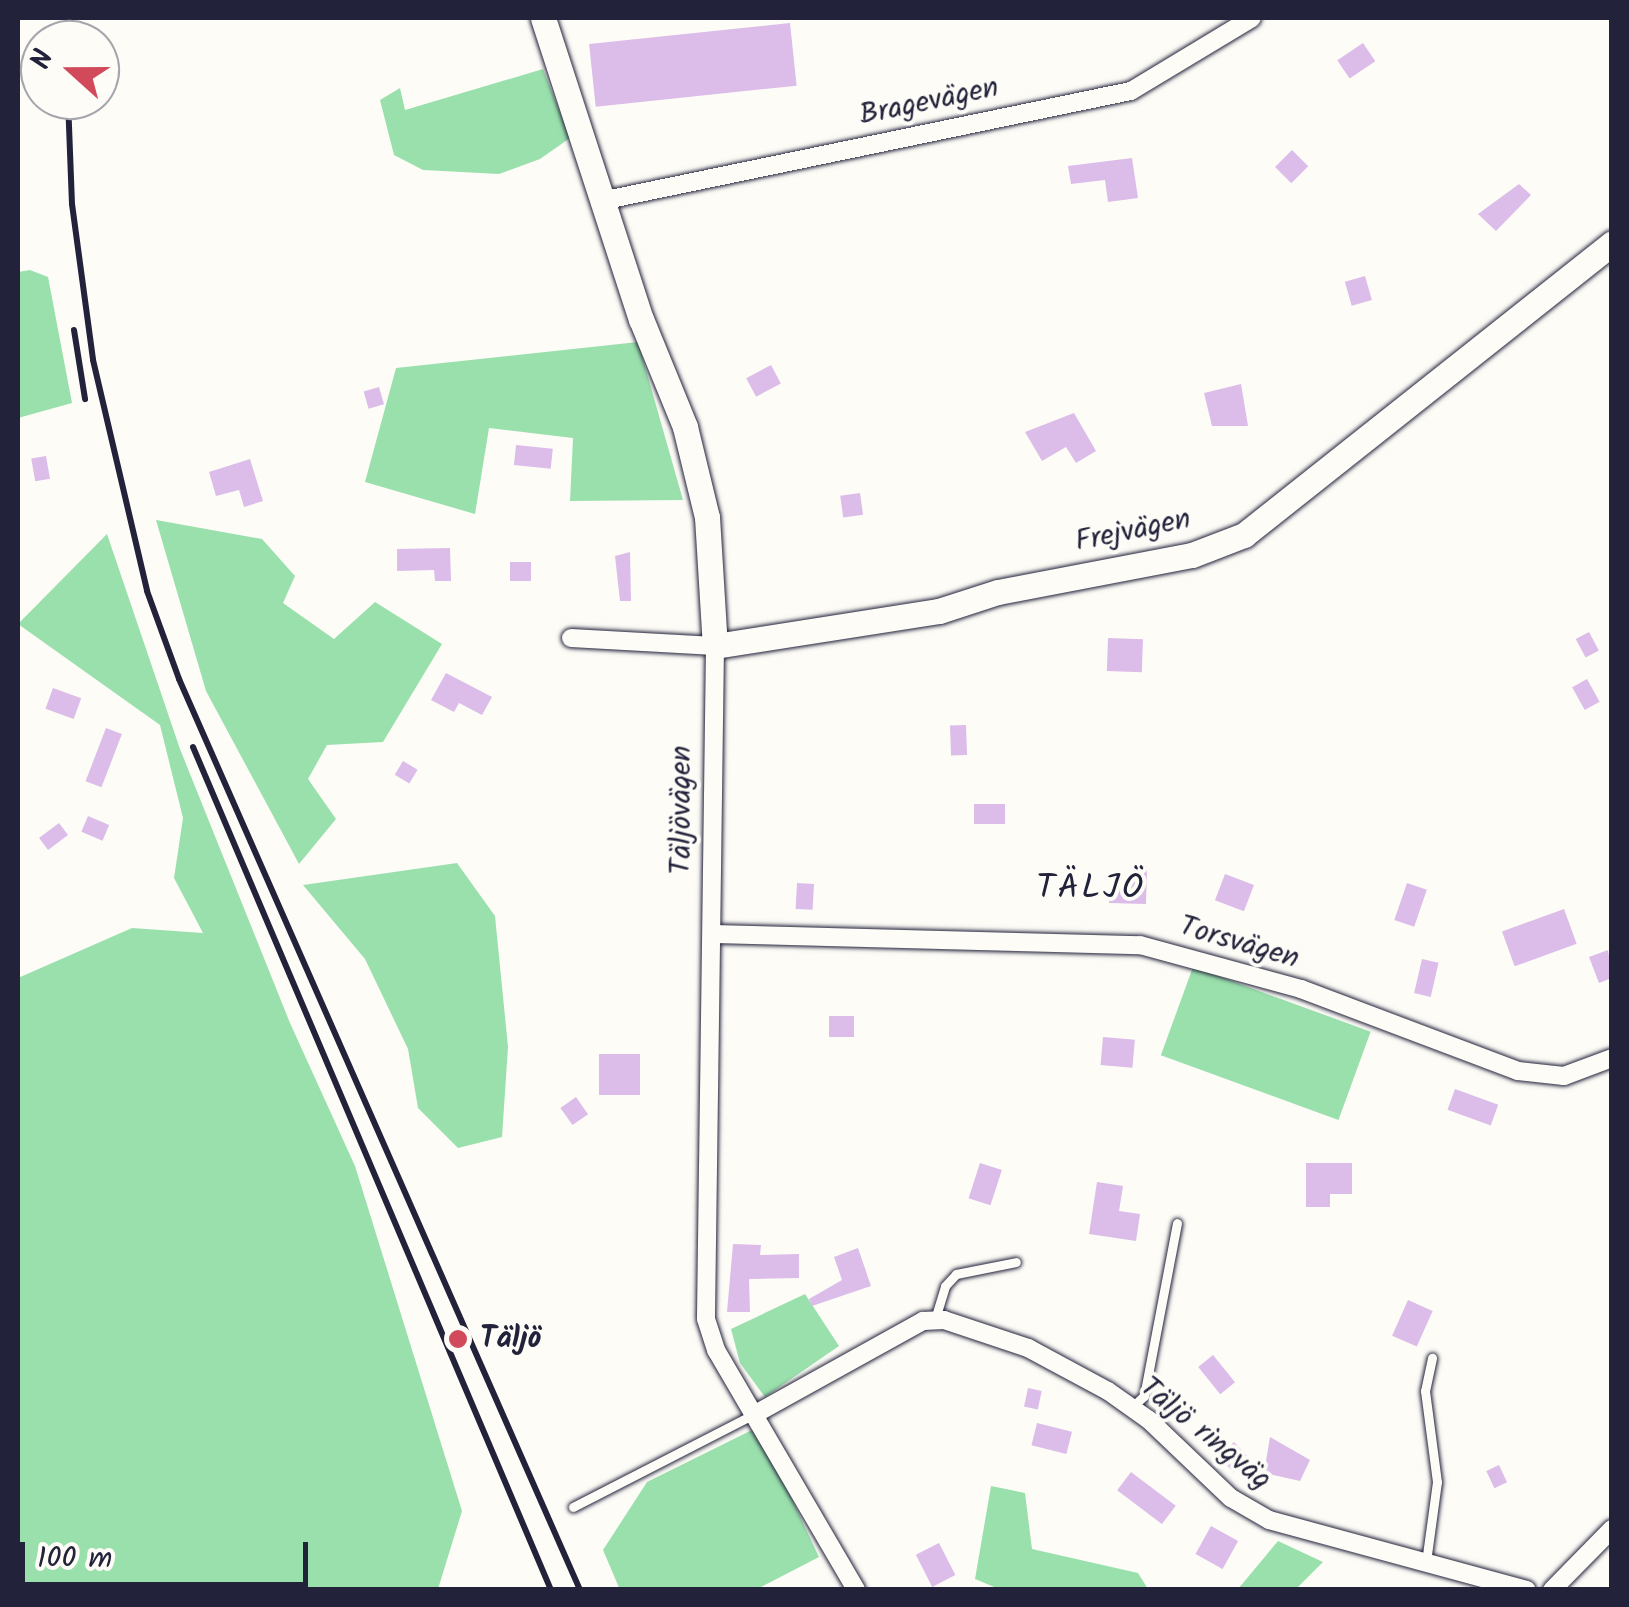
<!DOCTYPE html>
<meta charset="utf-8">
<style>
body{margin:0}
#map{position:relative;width:1629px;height:1607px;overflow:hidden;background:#fdfcf7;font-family:Kalam,sans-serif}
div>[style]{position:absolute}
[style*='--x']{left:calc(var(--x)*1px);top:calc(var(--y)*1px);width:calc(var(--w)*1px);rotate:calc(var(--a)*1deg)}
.green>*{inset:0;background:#9ae0ad;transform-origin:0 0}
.building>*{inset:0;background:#dcbce8;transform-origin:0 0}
.roads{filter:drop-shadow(0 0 2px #22223b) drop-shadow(0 0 2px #22223b)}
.lane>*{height:9px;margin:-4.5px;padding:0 4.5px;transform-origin:4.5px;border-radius:4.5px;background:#fdfcf7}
.street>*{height:18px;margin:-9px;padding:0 9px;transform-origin:9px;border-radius:9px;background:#fdfcf7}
.secondary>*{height:25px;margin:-12.5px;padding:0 12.5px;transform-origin:12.5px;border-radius:12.5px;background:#fdfcf7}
.rail>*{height:6px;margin:-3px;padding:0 3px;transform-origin:3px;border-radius:3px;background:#22223b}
.dots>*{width:28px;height:28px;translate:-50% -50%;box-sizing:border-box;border:5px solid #fdfcf7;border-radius:50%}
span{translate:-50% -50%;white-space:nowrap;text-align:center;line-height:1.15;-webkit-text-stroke:8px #fdfcf7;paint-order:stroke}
.street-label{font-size:30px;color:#22223b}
.poi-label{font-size:30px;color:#22223b;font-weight:700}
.left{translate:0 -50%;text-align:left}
.quarter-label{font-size:35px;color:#22223b;letter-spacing:2.5px}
.frame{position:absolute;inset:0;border:20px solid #22223b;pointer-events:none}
.north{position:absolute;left:20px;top:20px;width:100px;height:100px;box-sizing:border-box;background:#fdfcf7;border:2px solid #a5a5ac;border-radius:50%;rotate:291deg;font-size:28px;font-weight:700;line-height:40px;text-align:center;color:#22223b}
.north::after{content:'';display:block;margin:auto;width:35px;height:45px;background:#d1495b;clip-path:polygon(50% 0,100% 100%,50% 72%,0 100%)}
.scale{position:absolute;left:20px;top:1542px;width:288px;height:45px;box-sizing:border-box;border:5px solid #22223b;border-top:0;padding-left:12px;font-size:30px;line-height:35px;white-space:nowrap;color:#22223b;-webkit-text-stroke:8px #fdfcf7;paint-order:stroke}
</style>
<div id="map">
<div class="green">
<i style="clip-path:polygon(543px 69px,570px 138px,540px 159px,499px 174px,423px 170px,394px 155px,380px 100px,400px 88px,405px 110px)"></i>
<i style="clip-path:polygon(30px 270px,48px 277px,72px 403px,18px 418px,18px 272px)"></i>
<i style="clip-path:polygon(638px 342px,683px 500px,570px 501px,573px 438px,489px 428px,475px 514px,365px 482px,396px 368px)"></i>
<i style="clip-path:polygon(156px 520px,262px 539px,295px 576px,283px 603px,334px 639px,375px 602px,442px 644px,383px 742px,327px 745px,308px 779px,336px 819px,299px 864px,206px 691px)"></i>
<i style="clip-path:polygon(107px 534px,180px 749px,290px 1023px,355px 1166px,462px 1511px,438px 1589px,18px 1589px,18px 978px,132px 928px,203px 933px,174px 878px,183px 818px,160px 725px,18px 624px)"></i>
<i style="clip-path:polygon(457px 863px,495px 916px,508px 1047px,502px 1137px,458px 1148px,418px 1108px,408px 1049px,365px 959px,303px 885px)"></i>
<i style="left:1193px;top:967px;width:189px;height:94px;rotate:20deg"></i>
<i style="clip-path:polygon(805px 1294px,839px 1346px,765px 1397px,740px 1363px,731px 1329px)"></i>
<i style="clip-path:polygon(758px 1427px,819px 1557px,757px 1589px,620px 1590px,603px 1550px,647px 1482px)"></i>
<i style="clip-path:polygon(991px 1486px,1025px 1493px,1032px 1549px,1138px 1573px,1148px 1589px,999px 1589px,975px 1579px)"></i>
<i style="clip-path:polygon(1278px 1541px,1323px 1562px,1296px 1589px,1238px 1589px)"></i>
</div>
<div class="building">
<i style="left:790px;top:23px;width:63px;height:202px;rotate:84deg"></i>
<i style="left:1363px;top:43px;width:22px;height:31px;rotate:56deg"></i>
<i style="left:1292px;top:150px;width:23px;height:24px;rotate:45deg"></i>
<i style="clip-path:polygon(1132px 158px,1138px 198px,1108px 202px,1105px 180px,1071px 184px,1068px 166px)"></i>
<i style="clip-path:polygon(1519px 184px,1531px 195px,1496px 231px,1478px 214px)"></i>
<i style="left:1365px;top:276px;width:25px;height:21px;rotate:74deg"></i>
<i style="left:771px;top:365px;width:21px;height:28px;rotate:62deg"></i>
<i style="clip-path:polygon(1241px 384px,1248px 426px,1212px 426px,1204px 393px)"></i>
<i style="left:379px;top:387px;width:18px;height:16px;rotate:74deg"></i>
<i style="clip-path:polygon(1074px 413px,1096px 451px,1076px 463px,1066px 447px,1042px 461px,1025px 432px)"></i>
<i style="left:516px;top:445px;width:37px;height:20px;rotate:6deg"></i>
<i style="left:46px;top:456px;width:23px;height:15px;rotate:80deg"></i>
<i style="clip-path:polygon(250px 459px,263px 501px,244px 507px,239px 490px,216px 496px,209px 472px)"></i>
<i style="left:860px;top:493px;width:22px;height:20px;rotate:82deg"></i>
<i style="clip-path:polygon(450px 548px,451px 581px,435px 581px,434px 570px,397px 571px,397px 549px)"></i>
<i style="clip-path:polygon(630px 552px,631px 601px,620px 601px,615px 556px)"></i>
<i style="left:510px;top:562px;width:21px;height:19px"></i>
<i style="left:1589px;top:632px;width:21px;height:15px;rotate:62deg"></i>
<i style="left:1108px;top:638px;width:35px;height:33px;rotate:2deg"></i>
<i style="clip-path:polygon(446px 673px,492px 697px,482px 715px,459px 703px,454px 712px,431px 700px)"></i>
<i style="left:1587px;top:679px;width:26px;height:17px;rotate:61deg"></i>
<i style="left:53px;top:688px;width:30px;height:22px;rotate:20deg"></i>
<i style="left:966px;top:725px;width:30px;height:16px;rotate:88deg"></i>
<i style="left:106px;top:728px;width:17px;height:57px;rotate:21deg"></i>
<i style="left:403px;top:761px;width:17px;height:16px;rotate:31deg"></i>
<i style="left:974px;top:804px;width:31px;height:20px"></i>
<i style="left:88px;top:816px;width:23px;height:17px;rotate:23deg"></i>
<i style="left:59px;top:823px;width:15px;height:25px;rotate:53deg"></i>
<i style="clip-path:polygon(1132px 866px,1147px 866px,1146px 904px,1109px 903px,1109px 886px,1132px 886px)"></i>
<i style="left:1225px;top:874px;width:31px;height:28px;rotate:21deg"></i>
<i style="left:797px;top:883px;width:17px;height:26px;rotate:3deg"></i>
<i style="left:1407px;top:883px;width:21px;height:39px;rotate:19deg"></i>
<i style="left:1564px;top:909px;width:37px;height:66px;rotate:70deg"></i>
<i style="clip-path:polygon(1608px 950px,1612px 978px,1599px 983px,1589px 957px)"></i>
<i style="left:1422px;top:959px;width:17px;height:35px;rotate:13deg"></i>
<i style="left:854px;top:1016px;width:21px;height:25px;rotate:90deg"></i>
<i style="left:1103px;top:1037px;width:32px;height:28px;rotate:5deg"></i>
<i style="left:599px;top:1054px;width:41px;height:41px"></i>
<i style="left:1455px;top:1089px;width:46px;height:22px;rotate:20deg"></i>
<i style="left:576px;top:1097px;width:21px;height:19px;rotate:55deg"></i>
<i style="left:980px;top:1163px;width:23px;height:37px;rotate:18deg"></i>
<i style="clip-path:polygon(1306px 1163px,1352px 1163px,1352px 1194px,1330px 1194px,1330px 1207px,1306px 1207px)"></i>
<i style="clip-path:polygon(1097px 1182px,1123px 1186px,1119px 1211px,1140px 1214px,1136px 1241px,1089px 1234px)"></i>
<i style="clip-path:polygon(733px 1244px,761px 1245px,760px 1255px,799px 1254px,799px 1278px,749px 1279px,750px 1312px,727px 1312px)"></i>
<i style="clip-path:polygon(858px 1248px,871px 1286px,812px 1306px,809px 1299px,842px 1280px,834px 1257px)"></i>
<i style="left:1408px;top:1300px;width:27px;height:39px;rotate:24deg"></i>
<i style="left:1213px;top:1355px;width:35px;height:19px;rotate:51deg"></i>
<i style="left:1028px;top:1388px;width:14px;height:19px;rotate:12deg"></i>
<i style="left:1037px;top:1423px;width:36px;height:23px;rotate:14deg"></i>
<i style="clip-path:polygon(1270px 1437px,1310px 1460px,1300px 1481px,1264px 1473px)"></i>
<i style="left:1234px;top:1442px;width:22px;height:21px;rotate:47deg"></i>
<i style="left:1499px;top:1465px;width:19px;height:14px;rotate:65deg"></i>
<i style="left:1131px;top:1472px;width:56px;height:23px;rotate:37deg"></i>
<i style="left:1211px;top:1526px;width:31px;height:32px;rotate:29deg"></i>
<i style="left:939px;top:1543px;width:36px;height:26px;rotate:63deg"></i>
</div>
<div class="roads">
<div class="lane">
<i style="--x:935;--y:1319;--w:34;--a:-73"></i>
<i style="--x:945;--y:1286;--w:16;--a:-47"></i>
<i style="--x:956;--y:1274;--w:61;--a:-11.3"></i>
<i style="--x:1132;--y:1407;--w:16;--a:-43"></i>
<i style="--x:1144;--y:1396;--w:176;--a:-79.2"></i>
<i style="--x:573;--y:1507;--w:203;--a:-27.2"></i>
<i style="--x:1426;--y:1562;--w:81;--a:-82.2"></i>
<i style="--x:1437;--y:1482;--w:92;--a:-97.5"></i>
<i style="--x:1425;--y:1391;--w:34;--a:-78"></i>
</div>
<div class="street">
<i style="--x:601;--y:201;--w:541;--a:-11.73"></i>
<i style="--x:1131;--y:91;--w:141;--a:-31.1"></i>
<i style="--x:571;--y:638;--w:144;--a:3.2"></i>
<i style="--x:715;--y:646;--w:673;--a:90.77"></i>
<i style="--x:706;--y:1319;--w:33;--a:72"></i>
<i style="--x:716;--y:1350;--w:278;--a:59.7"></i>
<i style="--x:714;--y:934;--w:426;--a:1.5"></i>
<i style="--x:1140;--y:945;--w:167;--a:15.3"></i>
<i style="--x:1301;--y:989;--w:232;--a:20.7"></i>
<i style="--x:1518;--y:1071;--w:46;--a:6.2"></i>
<i style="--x:1564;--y:1076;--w:51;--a:-20.6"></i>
<i style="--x:757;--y:1413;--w:190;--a:-29"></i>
<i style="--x:923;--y:1321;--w:21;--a:-3"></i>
<i style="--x:944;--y:1320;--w:89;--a:18.4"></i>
<i style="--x:1028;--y:1348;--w:91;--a:28.3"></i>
<i style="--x:1108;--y:1391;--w:50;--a:35.3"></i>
<i style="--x:1149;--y:1420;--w:113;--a:43.6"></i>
<i style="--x:1231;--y:1498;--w:44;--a:30.1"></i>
<i style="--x:1269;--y:1520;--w:267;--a:15.2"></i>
<i style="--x:1552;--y:1590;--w:86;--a:-45.5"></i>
</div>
<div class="secondary">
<i style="--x:543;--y:18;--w:317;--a:72"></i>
<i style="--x:641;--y:319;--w:117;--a:67.8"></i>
<i style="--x:685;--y:427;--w:93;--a:76.3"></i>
<i style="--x:707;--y:517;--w:129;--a:86.5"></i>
<i style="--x:715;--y:646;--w:227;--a:-8.9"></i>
<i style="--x:939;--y:611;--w:62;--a:-17.9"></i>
<i style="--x:998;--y:592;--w:197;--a:-10.8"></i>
<i style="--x:1192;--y:555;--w:56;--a:-21"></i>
<i style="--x:1244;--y:535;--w:470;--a:-38.4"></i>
</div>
</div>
<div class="rail">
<i style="--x:68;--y:40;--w:22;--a:-87"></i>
<i style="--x:68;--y:100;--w:104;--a:87.8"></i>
<i style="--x:72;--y:204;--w:157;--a:82.3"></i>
<i style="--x:93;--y:360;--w:237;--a:76.8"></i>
<i style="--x:147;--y:591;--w:94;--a:70"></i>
<i style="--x:179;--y:679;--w:995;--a:66.24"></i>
<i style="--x:74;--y:330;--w:70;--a:80.9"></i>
<i style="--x:193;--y:747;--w:916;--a:66.99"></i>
</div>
<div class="dots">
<i style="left:458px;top:1339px;background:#d1495b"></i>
</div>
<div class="street-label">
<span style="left:929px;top:102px;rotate:-12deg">Bragevägen</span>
<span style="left:1133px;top:531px;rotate:-12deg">Frejvägen</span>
<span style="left:682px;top:810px;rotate:-90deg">Täljövägen</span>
<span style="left:1239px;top:943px;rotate:16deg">Torsvägen</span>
<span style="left:1205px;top:1434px;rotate:39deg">Täljö ringväg</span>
</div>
<div class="poi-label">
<span class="left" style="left:480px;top:1339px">Täljö</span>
</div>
<div class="quarter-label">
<span style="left:1091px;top:889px">TÄLJÖ</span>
</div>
<div class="frame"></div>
<div class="north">N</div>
<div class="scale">100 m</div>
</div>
